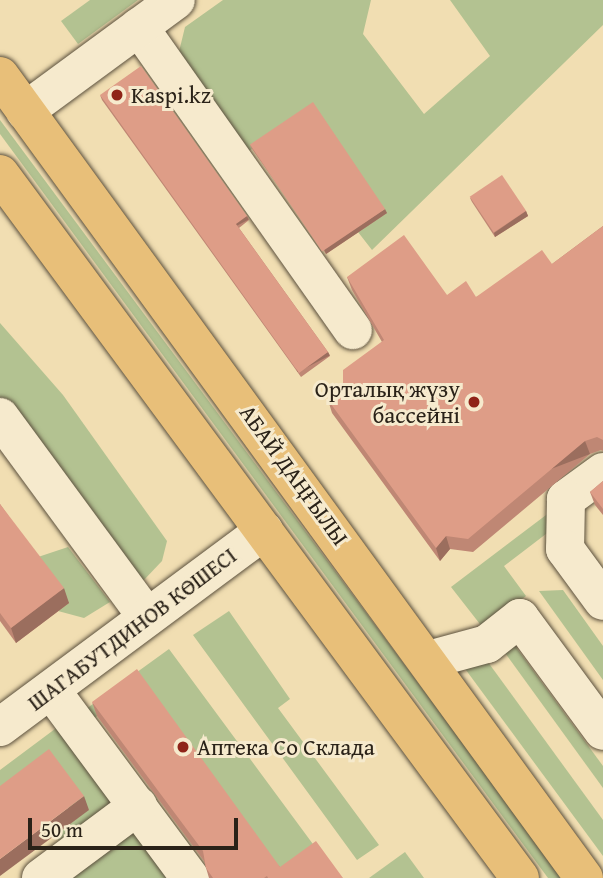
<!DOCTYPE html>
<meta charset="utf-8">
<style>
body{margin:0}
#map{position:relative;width:603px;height:878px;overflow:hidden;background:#f1deb2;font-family:"Gentium Book Plus",serif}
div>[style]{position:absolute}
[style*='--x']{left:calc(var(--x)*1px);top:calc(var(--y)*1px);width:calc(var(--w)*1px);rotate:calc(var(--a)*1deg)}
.green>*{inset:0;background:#b3c291}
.roads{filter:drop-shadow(0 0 2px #5c513e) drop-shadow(0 0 2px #5c513e)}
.minor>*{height:38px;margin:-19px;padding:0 19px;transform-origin:19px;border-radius:19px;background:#f6eacd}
.major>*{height:38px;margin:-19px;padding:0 19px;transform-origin:19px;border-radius:19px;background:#e8bf79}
.wall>*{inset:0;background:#bf8774}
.shaded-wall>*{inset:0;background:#9b6e5e;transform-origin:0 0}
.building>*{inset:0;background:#de9d87;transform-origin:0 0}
.dots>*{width:19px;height:19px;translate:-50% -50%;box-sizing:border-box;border:4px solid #f6eacd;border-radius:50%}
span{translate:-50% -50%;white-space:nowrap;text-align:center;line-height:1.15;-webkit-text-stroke:6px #f6eacd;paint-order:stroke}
.poi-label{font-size:23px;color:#2a2218}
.left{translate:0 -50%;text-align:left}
.right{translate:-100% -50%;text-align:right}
.street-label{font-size:23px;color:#2a2218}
.scale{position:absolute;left:28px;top:818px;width:210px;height:32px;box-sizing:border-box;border:4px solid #2a2218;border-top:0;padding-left:9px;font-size:21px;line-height:24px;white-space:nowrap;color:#2a2218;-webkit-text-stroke:5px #f6eacd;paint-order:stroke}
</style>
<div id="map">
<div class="green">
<i style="clip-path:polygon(90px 0,138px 0,78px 44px,61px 21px)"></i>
<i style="clip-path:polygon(223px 0,371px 0,363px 34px,424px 114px,490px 56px,450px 0,603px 0,603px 25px,372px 250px,358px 232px,314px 107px,246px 153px,177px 60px,185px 27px)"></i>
<i style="clip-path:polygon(0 120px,563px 878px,548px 878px,0 134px)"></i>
<i style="clip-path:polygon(0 323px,63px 395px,167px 541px,162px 561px,143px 581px,0 401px)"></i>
<i style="clip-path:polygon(554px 509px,563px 521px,504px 566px,526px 596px,483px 628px,451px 587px)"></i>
<i style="clip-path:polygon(68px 547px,110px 602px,84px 618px,58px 611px,35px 558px)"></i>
<i style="clip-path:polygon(563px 590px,603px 646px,603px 680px,539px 591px)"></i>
<i style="clip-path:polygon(229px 611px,290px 699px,278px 708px,379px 845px,357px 860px,193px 635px)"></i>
<i style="clip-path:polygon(510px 639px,603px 766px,603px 788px,500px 646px)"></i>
<i style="clip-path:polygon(169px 649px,321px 855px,282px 878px,142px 684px,93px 719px,86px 709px)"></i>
<i style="clip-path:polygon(485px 658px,603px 820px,603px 856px,463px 666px)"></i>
<i style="clip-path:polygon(59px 726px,120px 806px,65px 849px,55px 835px,89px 809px,0 804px,0 770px)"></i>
<i style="clip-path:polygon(134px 824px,175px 878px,61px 878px)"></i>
<i style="clip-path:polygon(405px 852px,424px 878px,369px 878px)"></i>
</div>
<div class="roads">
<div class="minor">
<i style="--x:139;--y:27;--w:371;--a:54.8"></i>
<i style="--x:25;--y:111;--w:187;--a:-36.3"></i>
<i style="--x:0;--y:417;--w:248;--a:53.7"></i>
<i style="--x:603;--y:472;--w:46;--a:143.9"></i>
<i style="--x:566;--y:499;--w:50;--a:91.1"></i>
<i style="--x:565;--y:549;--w:64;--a:53.8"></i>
<i style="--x:428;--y:660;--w:61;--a:-15.2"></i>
<i style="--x:487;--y:644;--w:42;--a:-38.2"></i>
<i style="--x:520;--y:618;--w:140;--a:53.7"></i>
<i style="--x:51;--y:690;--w:234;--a:53.5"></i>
<i style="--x:0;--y:727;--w:329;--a:-36.6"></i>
<i style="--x:41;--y:878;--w:121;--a:-36.6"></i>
</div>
<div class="major">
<i style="--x:0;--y:76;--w:992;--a:53.94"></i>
<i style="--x:0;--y:174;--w:875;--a:53.55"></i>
</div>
</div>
<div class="wall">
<i style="clip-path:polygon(100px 95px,247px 216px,249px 220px,239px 228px,328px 352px,330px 356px,301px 377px,102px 100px)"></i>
<i style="clip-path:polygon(250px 145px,387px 213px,326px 254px,252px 149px)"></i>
<i style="clip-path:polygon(470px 198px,526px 211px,528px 216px,495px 237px,472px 202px)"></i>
<i style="clip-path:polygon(603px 226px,603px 451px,601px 450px,590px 454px,473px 552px,450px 549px,440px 561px,332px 413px,328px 400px,343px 387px,382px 342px,352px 290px,347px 277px,447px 295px,476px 297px,552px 264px)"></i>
<i style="clip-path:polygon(603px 481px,603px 515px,595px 505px,590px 492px)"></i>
<i style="clip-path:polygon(0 504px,69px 603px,16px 643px,0 621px)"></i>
<i style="clip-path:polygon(92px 702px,280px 867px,343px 878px,209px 878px,204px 861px,97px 716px)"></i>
</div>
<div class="shaded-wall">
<i style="clip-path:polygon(385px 209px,387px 213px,326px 254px,324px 249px)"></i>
<i style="clip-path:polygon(526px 211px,528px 216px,495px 237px,494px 233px)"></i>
<i style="left:247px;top:216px;width:4px;height:14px;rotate:63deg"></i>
<i style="left:328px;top:352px;width:4px;height:36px;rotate:63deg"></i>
<i style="left:585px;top:441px;width:14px;height:153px;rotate:69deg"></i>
<i style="clip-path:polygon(446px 536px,450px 549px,440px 561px,436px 548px)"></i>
<i style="clip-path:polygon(64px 588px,69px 603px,16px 643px,11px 628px)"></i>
<i style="clip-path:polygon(84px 796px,89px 810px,0 876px,0 859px)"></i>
</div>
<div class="building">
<i style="clip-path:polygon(141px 66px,247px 216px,236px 224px,328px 352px,299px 373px,100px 95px)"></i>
<i style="left:313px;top:102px;width:129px;height:76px;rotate:56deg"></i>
<i style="left:502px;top:175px;width:43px;height:39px;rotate:56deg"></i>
<i style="clip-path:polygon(603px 226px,603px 440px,597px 437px,585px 441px,468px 539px,446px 536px,436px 548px,328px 400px,343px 387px,343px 370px,384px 340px,347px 277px,404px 235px,447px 295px,466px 281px,476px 297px,542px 250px,552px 264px)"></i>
<i style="clip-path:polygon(603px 481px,603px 509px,590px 492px)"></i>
<i style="clip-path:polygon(0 504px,64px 588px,11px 628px,0 613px)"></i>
<i style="clip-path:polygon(137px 669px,280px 867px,316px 841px,343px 878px,268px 878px,267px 876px,264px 878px,213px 878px,206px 868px,203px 851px,92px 702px)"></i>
<i style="clip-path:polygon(49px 749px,84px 796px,0 859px,0 786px)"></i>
</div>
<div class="dots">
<i style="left:117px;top:95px;background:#8f2418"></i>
<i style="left:474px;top:402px;background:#8f2418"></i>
<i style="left:183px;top:747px;background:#8f2418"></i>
</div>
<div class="poi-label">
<span class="left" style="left:131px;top:95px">Kaspi.kz</span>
<span class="right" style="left:460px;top:402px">Орталық жүзу<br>бассейні</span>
<span class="left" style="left:197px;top:747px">Аптека Со Склада</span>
</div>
<div class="street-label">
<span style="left:294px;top:475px;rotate:54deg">АБАЙ ДАҢҒЫЛЫ</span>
<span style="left:132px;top:629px;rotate:-37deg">ШАГАБУТДИНОВ КӨШЕСІ</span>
</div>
<div class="scale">50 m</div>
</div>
